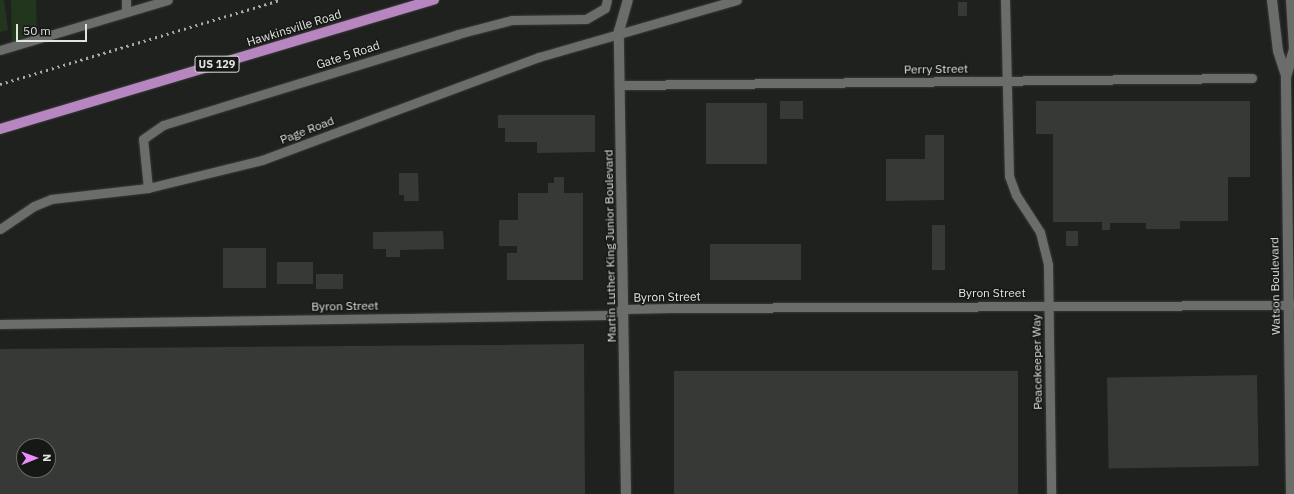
<!DOCTYPE html>
<style>
body{margin:0}
#map{position:relative;width:1294px;height:494px;overflow:hidden;background:#1f211e;font-family:"IBM Plex Sans",sans-serif}
div>[style]{position:absolute}
[style*='--x']{left:calc(var(--x)*1px);top:calc(var(--y)*1px);width:calc(var(--w)*1px);rotate:calc(var(--a)*1deg)}
.green>*{inset:0;background:#22361e}
.building>*{inset:0;background:#373936;transform-origin:0 0}
.roads{filter:drop-shadow(0 0 1px #393b38) drop-shadow(0 0 1px #393b38)}
.street>*{height:9px;margin:-4.5px;padding:0 4.5px;transform-origin:4.5px;border-radius:4.5px;background:#6a6d6a}
.secondary>*{height:10px;margin:-5px;padding:0 5px;transform-origin:5px;border-radius:5px;background:#6a6d6a}
.primary>*{height:10px;margin:-5px;padding:0 5px;transform-origin:5px;border-radius:5px;background:#b785c0}
.rail>*{height:3px;margin-top:-1.5px;transform-origin:0;background:repeating-linear-gradient(90deg,#a7a9a7 0 2px,transparent 0 6px)}
span{translate:-50% -50%;white-space:nowrap;text-align:center;line-height:1.15;-webkit-text-stroke:3px #161815;paint-order:stroke}
.shield-label span{padding:1px 3px;background:#161815;border:1px solid;border-radius:3px;-webkit-text-stroke-width:0}
.shield-label{font-size:11px;color:#e2e4e2;font-weight:700}
.street-label{font-size:12px;color:#e2e4e2}
.north{position:absolute;left:16px;top:438px;width:40px;height:40px;box-sizing:border-box;background:#161815;border:1px solid #686a67;border-radius:50%;rotate:89deg;font-size:11px;font-weight:700;line-height:16px;text-align:center;color:#e2e4e2}
.north::after{content:'';display:block;margin:auto;width:14px;height:18px;background:#eb8dfc;clip-path:polygon(50% 0,100% 100%,50% 72%,0 100%)}
.scale{position:absolute;left:16px;top:24px;width:71px;height:18px;box-sizing:border-box;border:2px solid #e2e4e2;border-top:0;padding-left:5px;font-size:12px;line-height:14px;white-space:nowrap;color:#e2e4e2;-webkit-text-stroke:3px #161815;paint-order:stroke}
</style>
<div id="map">
<div class="green">
<i style="clip-path:polygon(0 0,4px 0,8px 30px,0 32px)"></i>
<i style="clip-path:polygon(11px 0,36px 0,37px 39px,12px 46px)"></i>
</div>
<div class="building">
<i style="left:958px;top:2px;width:9px;height:14px"></i>
<i style="left:803px;top:101px;width:18px;height:23px;rotate:90deg"></i>
<i style="clip-path:polygon(1036px 101px,1250px 101px,1250px 177px,1228px 177px,1228px 221px,1180px 221px,1180px 229px,1146px 229px,1146px 223px,1110px 223px,1110px 230px,1102px 230px,1102px 222px,1053px 222px,1053px 134px,1036px 134px)"></i>
<i style="left:706px;top:103px;width:61px;height:61px"></i>
<i style="clip-path:polygon(498px 115px,595px 115px,595px 152px,537px 153px,537px 142px,505px 142px,505px 128px,498px 128px)"></i>
<i style="clip-path:polygon(925px 135px,944px 135px,944px 200px,886px 201px,886px 159px,925px 159px)"></i>
<i style="clip-path:polygon(399px 173px,418px 173px,419px 201px,404px 201px,404px 195px,399px 195px)"></i>
<i style="clip-path:polygon(554px 177px,564px 177px,564px 193px,583px 193px,583px 280px,507px 280px,507px 253px,517px 253px,517px 246px,499px 246px,499px 220px,518px 220px,518px 193px,548px 193px,548px 183px,554px 183px)"></i>
<i style="left:932px;top:225px;width:13px;height:45px"></i>
<i style="clip-path:polygon(443px 231px,444px 249px,400px 250px,400px 257px,386px 257px,386px 249px,373px 249px,373px 232px)"></i>
<i style="left:1078px;top:231px;width:15px;height:12px;rotate:90deg"></i>
<i style="left:801px;top:244px;width:36px;height:91px;rotate:90deg"></i>
<i style="left:223px;top:248px;width:43px;height:40px"></i>
<i style="left:313px;top:262px;width:22px;height:36px;rotate:90deg"></i>
<i style="left:316px;top:274px;width:27px;height:15px"></i>
<i style="clip-path:polygon(evenodd,584px 344px,585px 494px,0 494px,0 349px,584px 344px,24px 446px,48px 446px,48px 470px,24px 470px,24px 446px)"></i>
<i style="left:1018px;top:371px;width:123px;height:344px;rotate:90deg"></i>
<i style="left:1257px;top:375px;width:91px;height:150px;rotate:89deg"></i>
</div>
<div class="roads">
<div class="street">
<i style="--x:1005;--y:0;--w:176;--a:88.7"></i>
<i style="--x:1009;--y:176;--w:20;--a:70"></i>
<i style="--x:1016;--y:195;--w:44;--a:57"></i>
<i style="--x:1040;--y:232;--w:34;--a:76"></i>
<i style="--x:1048;--y:265;--w:229;--a:89.2"></i>
<i style="--x:126;--y:12;--w:12;--a:-90"></i>
<i style="--x:0;--y:50;--w:175;--a:-16.6"></i>
<i style="--x:621;--y:85;--w:631;--a:-0.64"></i>
<i style="--x:148;--y:188;--w:49;--a:-95.8"></i>
<i style="--x:143;--y:139;--w:24;--a:-35"></i>
<i style="--x:163;--y:125;--w:309;--a:-17.1"></i>
<i style="--x:458;--y:34;--w:56;--a:-14.5"></i>
<i style="--x:512;--y:20;--w:74;--a:-0.8"></i>
<i style="--x:586;--y:19;--w:22;--a:-30"></i>
<i style="--x:605;--y:8;--w:8;--a:-76"></i>
<i style="--x:0;--y:229;--w:41;--a:-34.1"></i>
<i style="--x:34;--y:206;--w:18;--a:-22"></i>
<i style="--x:51;--y:199;--w:98;--a:-6.5"></i>
<i style="--x:148;--y:188;--w:117;--a:-13.8"></i>
<i style="--x:262;--y:160;--w:296;--a:-20.4"></i>
<i style="--x:539;--y:57;--w:206;--a:-16.1"></i>
<i style="--x:0;--y:324;--w:608;--a:-0.85"></i>
<i style="--x:608;--y:315;--w:17;--a:-21"></i>
<i style="--x:624;--y:309;--w:48;--a:-1.2"></i>
<i style="--x:672;--y:308;--w:622;--a:-0.28"></i>
</div>
<div class="secondary">
<i style="--x:1272;--y:0;--w:51;--a:83.3"></i>
<i style="--x:1278;--y:51;--w:26;--a:72"></i>
<i style="--x:626;--y:494;--w:463;--a:-90.9"></i>
<i style="--x:619;--y:31;--w:32;--a:-74"></i>
<i style="--x:1291;--y:494;--w:417;--a:-90.7"></i>
<i style="--x:1286;--y:77;--w:29;--a:-74"></i>
<i style="--x:1294;--y:49;--w:49;--a:-93.5"></i>
</div>
<div class="primary">
<i style="--x:0;--y:129;--w:453;--a:-16.6"></i>
</div>
</div>
<div class="rail">
<i style="--x:0;--y:84;--w:292;--a:-16.7"></i>
</div>
<div class="shield-label">
<span style="left:217px;top:64px">US 129</span>
</div>
<div class="street-label">
<span style="left:294px;top:28px;rotate:-17deg">Hawkinsville Road</span>
<span style="left:348px;top:55px;rotate:-18deg">Gate 5 Road</span>
<span style="left:936px;top:69px;rotate:-1deg">Perry Street</span>
<span style="left:307px;top:130px;rotate:-21deg">Page Road</span>
<span style="left:610px;top:246px;rotate:-91deg">Martin Luther King Junior Boulevard</span>
<span style="left:1275px;top:286px;rotate:-91deg">Watson Boulevard</span>
<span style="left:992px;top:293px">Byron Street</span>
<span style="left:667px;top:297px;rotate:-1deg">Byron Street</span>
<span style="left:345px;top:306px;rotate:-1deg">Byron Street</span>
<span style="left:1037px;top:362px;rotate:-91deg">Peacekeeper Way</span>
</div>
<div class="north">N</div>
<div class="scale">50 m</div>
</div>
